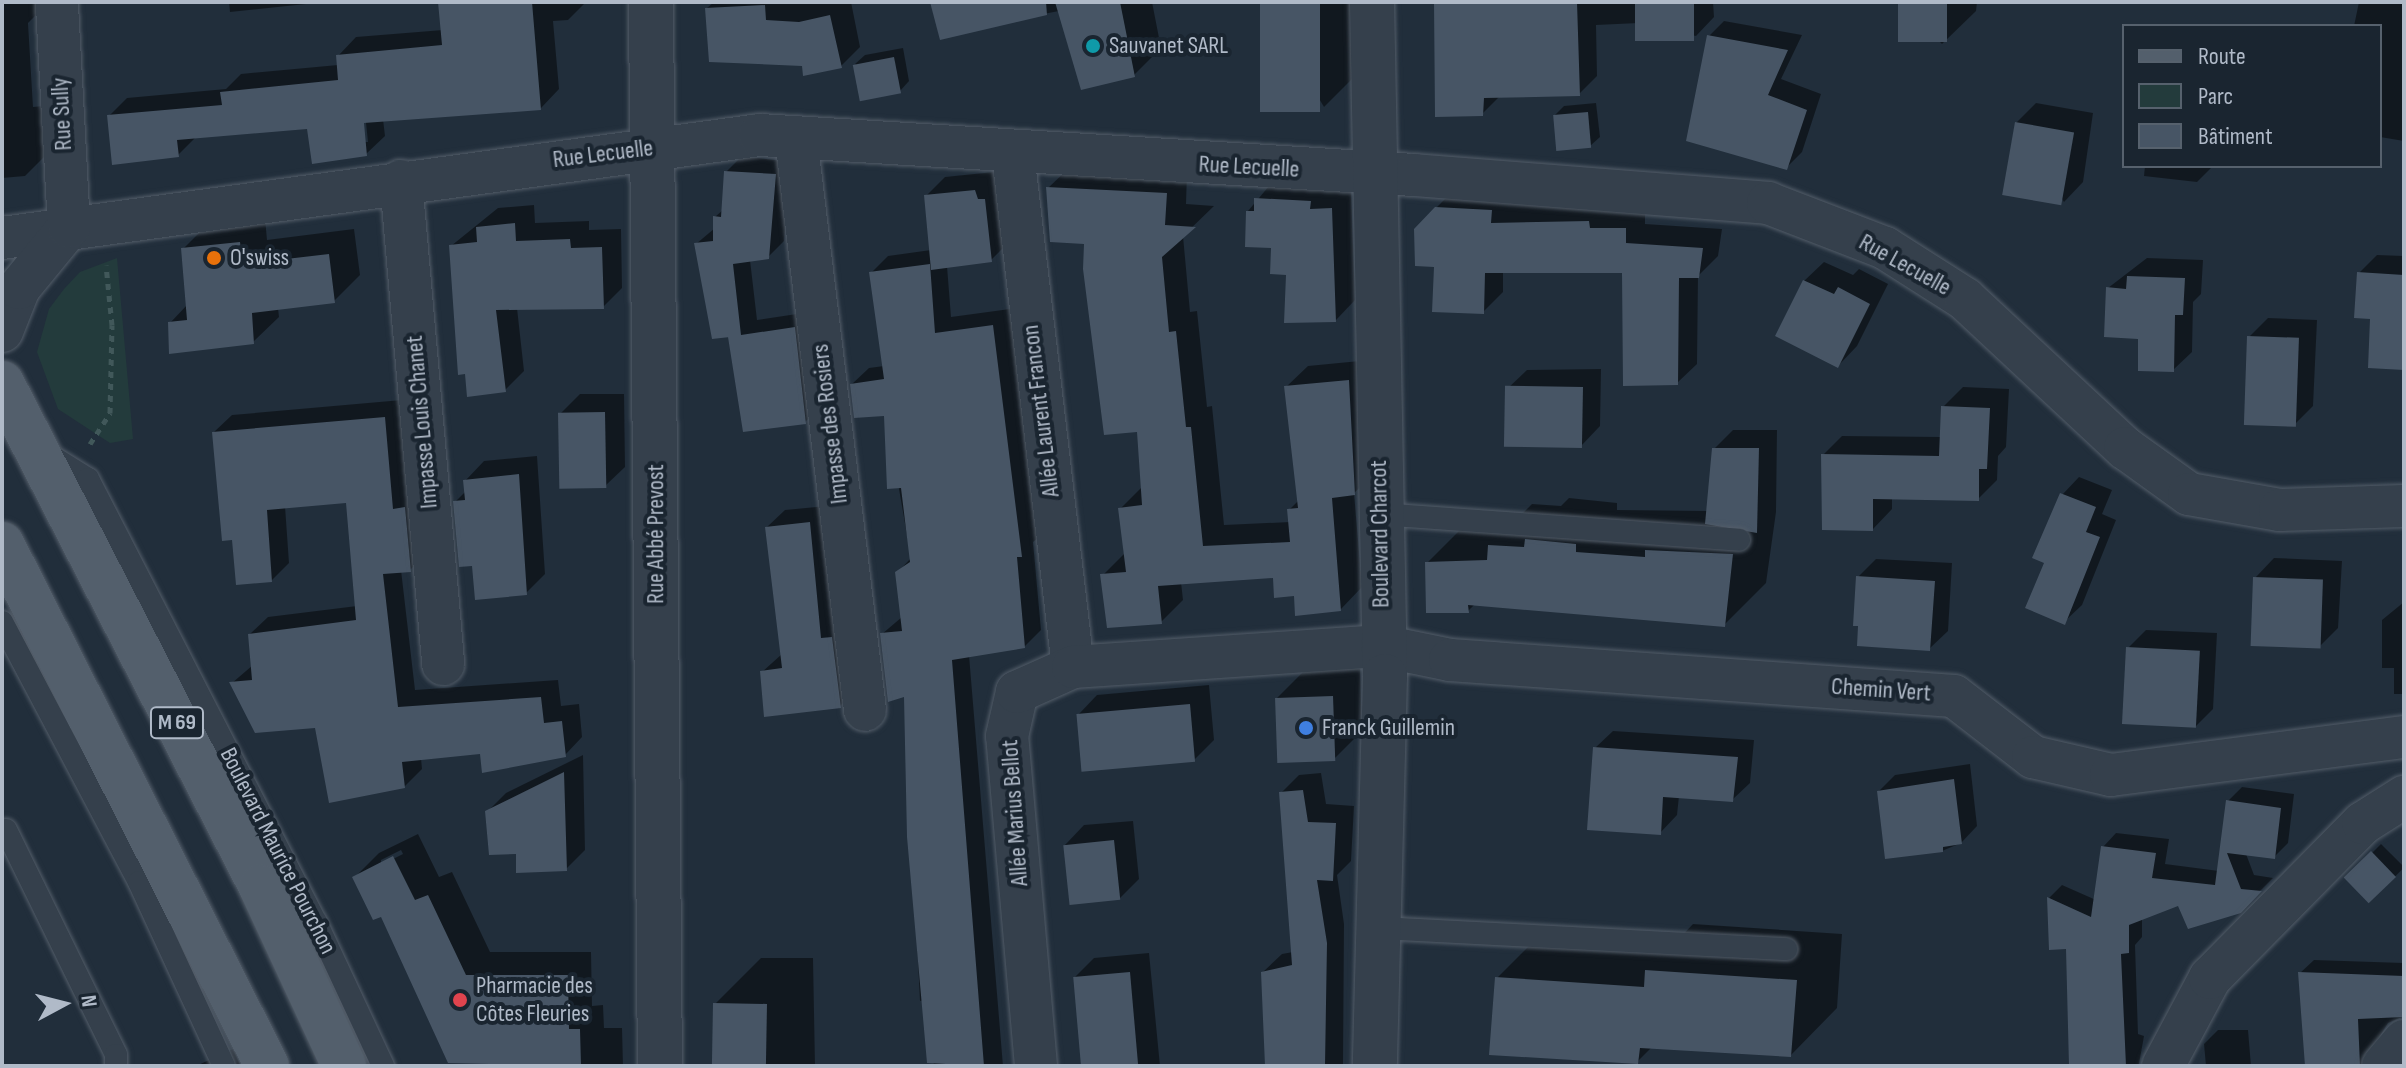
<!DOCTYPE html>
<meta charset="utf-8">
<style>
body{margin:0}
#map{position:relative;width:2406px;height:1068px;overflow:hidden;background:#212e3b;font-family:"Sofia Sans Condensed",sans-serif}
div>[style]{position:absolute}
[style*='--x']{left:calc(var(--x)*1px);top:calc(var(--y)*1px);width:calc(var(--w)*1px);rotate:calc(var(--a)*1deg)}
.green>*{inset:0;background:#233b3c}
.shadow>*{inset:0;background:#0007;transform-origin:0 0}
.building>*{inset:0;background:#475565;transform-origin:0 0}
.path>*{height:5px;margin-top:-2.5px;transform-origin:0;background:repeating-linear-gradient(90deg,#41585a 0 6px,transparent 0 12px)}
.roads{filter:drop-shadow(0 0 2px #535d69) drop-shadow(0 0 2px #535d69)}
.service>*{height:22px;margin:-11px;padding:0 11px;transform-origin:11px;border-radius:11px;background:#35404c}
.minor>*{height:42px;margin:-21px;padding:0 21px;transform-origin:21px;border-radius:21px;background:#35404c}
.tertiary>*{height:44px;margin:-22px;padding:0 22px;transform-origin:22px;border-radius:22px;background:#35404c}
.primary>*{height:44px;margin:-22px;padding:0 22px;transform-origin:22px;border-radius:22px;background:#535f6c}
.dots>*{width:22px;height:22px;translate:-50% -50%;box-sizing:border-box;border:4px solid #1a2530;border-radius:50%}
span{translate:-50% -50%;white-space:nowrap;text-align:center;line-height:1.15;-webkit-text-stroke:8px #1a2530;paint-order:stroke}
.shield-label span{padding:2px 6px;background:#1a2530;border:2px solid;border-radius:6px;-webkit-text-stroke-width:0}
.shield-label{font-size:22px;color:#b0bac8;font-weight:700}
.poi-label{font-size:24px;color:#b0bac8}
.left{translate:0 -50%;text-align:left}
.street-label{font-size:24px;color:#b0bac8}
.frame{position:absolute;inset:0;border:4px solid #b0bac8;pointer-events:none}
.legend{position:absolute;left:2122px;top:24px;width:260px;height:144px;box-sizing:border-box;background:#1a2530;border:2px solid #56616d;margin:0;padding:10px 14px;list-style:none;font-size:24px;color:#b0bac8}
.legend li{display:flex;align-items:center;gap:16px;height:40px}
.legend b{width:40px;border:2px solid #56616d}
.north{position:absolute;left:24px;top:964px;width:80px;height:80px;-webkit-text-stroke:6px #1a2530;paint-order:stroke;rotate:83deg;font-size:22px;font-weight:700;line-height:32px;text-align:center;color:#b0bac8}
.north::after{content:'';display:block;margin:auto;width:28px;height:36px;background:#b0bac8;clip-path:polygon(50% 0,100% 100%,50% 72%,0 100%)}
</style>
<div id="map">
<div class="green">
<i style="clip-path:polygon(117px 258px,133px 439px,110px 443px,58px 409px,37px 352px,49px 309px,64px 289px,80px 272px)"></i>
</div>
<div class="shadow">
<i style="clip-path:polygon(2px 2px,36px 2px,36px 15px,28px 23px,33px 107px,44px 106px,46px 155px,25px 176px,2px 178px)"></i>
<i style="clip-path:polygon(229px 2px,325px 2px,230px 12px)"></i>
<i style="clip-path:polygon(evenodd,440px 2px,586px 2px,568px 20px,553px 21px,559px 89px,541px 108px,383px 119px,385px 136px,366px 154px,309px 127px,196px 137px,178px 155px,109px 116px,127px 98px,226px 89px,241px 74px,338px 65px,338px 56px,356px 37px,443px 30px,440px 2px,361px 113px,365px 113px,368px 142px,364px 142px,361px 113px)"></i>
<i style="clip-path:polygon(714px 2px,851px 2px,860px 47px,841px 66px,803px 64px,707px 8px)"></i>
<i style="clip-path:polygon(1038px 2px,1152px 2px,1161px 48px,1134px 75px,1059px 11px,1038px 15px)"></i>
<i style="clip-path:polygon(1262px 2px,1367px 2px,1370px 61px,1324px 107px)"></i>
<i style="clip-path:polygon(1435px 2px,1713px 2px,1714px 17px,1696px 36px,1639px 23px,1596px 25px,1597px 76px,1579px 94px,1500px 96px,1482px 114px)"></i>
<i style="clip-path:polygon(1900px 2px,1977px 2px,1976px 11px,1942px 44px)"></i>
<i style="clip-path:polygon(2359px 2px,2404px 2px,2404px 141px,2380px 137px,2380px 26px,2354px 26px)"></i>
<i style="clip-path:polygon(1724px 21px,1802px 35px,1781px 79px,1821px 94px,1802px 152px,1787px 167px,1709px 36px)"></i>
<i style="clip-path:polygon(903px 48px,909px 81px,900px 91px,855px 64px,865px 55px)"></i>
<i style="clip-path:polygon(1596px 103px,1600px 137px,1590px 146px,1555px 115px,1564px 106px)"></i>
<i style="clip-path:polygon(2036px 103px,2093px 113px,2083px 182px,2064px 202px,2016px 123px)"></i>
<i style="clip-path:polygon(742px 156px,792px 162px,784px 241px,768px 257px,750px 260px,757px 320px,810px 312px,822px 406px,805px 422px,731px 338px,696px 244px,715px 228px,715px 217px,724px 209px,726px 172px)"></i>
<i style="clip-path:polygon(2145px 166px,2213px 166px,2197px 182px,2144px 176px)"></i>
<i style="clip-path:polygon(1070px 167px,1187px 173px,1186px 204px,1214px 206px,1183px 236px,1190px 312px,1197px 311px,1207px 407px,1212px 406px,1224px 525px,1290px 522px,1289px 510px,1299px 500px,1286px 387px,1308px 366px,1370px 360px,1376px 472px,1354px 493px,1362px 587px,1341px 609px,1295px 594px,1275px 576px,1181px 582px,1183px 600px,1161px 622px,1103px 575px,1124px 554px,1120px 509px,1143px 486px,1139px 430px,1086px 242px,1048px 188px)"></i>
<i style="clip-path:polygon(994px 172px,1010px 241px,991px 260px,947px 266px,951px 317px,1010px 309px,1038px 538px,1033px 542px,1041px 630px,1024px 647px,969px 655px,1003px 1066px,934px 1066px,925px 1000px,920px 1001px,905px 694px,882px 634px,902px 617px,897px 573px,911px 558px,886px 414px,852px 384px,869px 368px,884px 366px,872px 272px,888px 256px,931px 250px,926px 196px,945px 177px)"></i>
<i style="clip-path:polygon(1275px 179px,1351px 190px,1355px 300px,1336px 320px,1288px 273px,1248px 211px)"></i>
<i style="clip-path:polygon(1456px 188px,1511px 191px,1510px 204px,1608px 202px,1645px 209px,1645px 224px,1722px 229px,1718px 256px,1698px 276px,1697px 364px,1677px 383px,1624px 271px,1503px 271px,1503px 292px,1483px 312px,1436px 208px)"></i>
<i style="clip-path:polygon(534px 205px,535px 223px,589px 221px,589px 230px,621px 229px,622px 288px,603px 307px,517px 308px,524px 371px,505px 390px,451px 246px,498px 208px)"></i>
<i style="clip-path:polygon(265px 218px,267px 240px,354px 229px,360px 275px,334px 301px,278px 308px,279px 317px,253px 342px,170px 323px,187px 305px,183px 249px,208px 224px)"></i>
<i style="clip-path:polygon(2377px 255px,2404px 256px,2404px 368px,2372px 317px,2359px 273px)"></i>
<i style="clip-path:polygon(2147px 258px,2203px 260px,2201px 294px,2193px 302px,2192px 352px,2173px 370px,2140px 337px,2108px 288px)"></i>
<i style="clip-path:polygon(1824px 262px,1853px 275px,1859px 269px,1888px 284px,1857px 346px,1838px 366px,1804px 281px)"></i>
<i style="clip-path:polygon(2268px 318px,2317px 320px,2313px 406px,2294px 425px,2249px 337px)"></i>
<i style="clip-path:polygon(1601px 369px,1600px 426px,1581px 446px,1507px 389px,1527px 370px)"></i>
<i style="clip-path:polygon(1963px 387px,2009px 389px,2006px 447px,1998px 456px,1997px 480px,1978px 499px,1892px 497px,1892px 509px,1873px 529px,1823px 455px,1842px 436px,1942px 437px,1943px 407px)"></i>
<i style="clip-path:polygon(580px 394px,624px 394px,625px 467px,605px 486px,560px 414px)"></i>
<i style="clip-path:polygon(402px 400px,428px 552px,410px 570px,401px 570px,415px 690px,558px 680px,561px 706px,579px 704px,582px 737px,565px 755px,482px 752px,421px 758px,422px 769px,404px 787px,317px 726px,232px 683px,253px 665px,250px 634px,268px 617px,357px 606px,348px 501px,285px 506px,289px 563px,271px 581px,234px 538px,214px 432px,232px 415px)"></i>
<i style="clip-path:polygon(1733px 430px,1777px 430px,1776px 512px,1766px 583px,1724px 625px,1475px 604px,1468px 611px,1427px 563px,1469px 521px,1517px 519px,1532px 504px,1561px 506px,1569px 498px,1617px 503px,1617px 510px,1708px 511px,1714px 449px)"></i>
<i style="clip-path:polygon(537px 456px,545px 574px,526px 593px,473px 564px,455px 502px,466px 491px,465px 481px,484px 461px)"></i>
<i style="clip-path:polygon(2079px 477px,2112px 490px,2102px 514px,2116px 520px,2082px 605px,2064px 622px,2046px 562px,2062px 495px)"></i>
<i style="clip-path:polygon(827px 506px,857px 689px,840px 706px,762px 672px,782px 654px,767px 527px,785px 510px)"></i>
<i style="clip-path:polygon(2274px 558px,2342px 561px,2338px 628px,2318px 648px,2255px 578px)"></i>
<i style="clip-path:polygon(1876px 559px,1952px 563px,1948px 631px,1929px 649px,1860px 624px,1858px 577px)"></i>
<i style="clip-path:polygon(2404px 602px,2404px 694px,2394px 694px,2394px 668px,2382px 668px,2382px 620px)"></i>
<i style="clip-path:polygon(2146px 630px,2217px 633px,2213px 709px,2195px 727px,2128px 648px)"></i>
<i style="clip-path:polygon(1360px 668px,1362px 731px,1334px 759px,1277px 698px,1305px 670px)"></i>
<i style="clip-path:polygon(1209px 685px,1214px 740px,1194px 760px,1078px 715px,1097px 695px)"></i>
<i style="clip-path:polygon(1613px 731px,1754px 740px,1750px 783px,1732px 800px,1679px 796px,1677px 815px,1660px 833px,1595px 748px)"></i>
<i style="clip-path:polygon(583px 755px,585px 850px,566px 869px,518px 852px,487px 812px,506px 793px)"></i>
<i style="clip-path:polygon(1970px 764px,1977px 826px,1961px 843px,1942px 851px,1879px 791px,1895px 775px)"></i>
<i style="clip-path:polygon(1321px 773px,1326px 804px,1354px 806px,1351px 861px,1337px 875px,1344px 924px,1343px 1066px,1267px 1066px,1263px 972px,1282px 954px,1293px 952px,1281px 793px,1299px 775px)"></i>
<i style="clip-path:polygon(2242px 787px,2294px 794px,2288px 843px,2274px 857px,2246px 854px,2254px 875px,2273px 878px,2240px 911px,2179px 904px,2142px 918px,2142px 937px,2135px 945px,2138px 1034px,2144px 1036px,2139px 1064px,2071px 1066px,2068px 947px,2049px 898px,2062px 885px,2096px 900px,2103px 847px,2116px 833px,2169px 839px,2165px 864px,2219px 871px,2228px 801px)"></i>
<i style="clip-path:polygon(1133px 821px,1139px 879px,1119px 899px,1065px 845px,1084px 825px)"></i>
<i style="clip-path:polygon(evenodd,418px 834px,439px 877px,452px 872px,490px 952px,591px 952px,592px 1006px,603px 1005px,604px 1028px,622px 1028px,623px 1066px,501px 1066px,355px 877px,379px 853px,418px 834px,401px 850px,403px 854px,381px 865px,381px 860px,401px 850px)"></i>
<i style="left:2381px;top:844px;width:33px;height:48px;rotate:45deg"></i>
<i style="clip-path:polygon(1693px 924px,1842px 934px,1837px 1008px,1791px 1055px,1653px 1046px,1637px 1062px,1497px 978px,1543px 932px,1677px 941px)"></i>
<i style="clip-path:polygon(1149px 953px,1160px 1066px,1083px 1066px,1075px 977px,1094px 958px)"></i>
<i style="clip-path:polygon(761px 958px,813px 958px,815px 1066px,716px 1066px,715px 1004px)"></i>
<i style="clip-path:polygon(2314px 960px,2404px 963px,2404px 1016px,2388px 1023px,2362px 1066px,2307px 1066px,2300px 973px)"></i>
<i style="clip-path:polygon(2218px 1030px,2248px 1030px,2251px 1066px,2206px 1066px,2204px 1044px)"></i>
<i style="clip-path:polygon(233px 1049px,241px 1066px,196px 1066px)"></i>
</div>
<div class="building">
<i style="clip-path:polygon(438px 2px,532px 2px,541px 110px,364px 123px,367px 156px,312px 164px,307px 129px,177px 140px,179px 157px,112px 165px,107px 115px,222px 105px,220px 92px,338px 80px,336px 55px,442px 45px)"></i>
<i style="clip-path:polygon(930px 2px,1046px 2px,1047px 15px,940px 40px)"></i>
<i style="clip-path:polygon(1055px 2px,1120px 2px,1135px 77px,1081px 90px)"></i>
<i style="left:1260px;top:2px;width:60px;height:110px"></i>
<i style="clip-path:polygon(1434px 2px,1577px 2px,1580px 96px,1484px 98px,1483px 116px,1435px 117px)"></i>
<i style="left:1635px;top:2px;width:59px;height:39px"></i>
<i style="left:1898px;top:2px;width:49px;height:40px"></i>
<i style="clip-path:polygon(765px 5px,766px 20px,799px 22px,830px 15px,842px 68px,803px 76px,802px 66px,709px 62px,705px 8px)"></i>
<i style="clip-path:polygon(1707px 35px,1788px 50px,1768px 95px,1807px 110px,1787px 170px,1686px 141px)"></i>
<i style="left:894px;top:57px;width:37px;height:42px;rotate:79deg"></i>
<i style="left:1588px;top:112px;width:36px;height:35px;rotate:85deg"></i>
<i style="left:2015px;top:122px;width:60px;height:74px;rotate:10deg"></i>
<i style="clip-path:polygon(724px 171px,776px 174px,769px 259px,733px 264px,741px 335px,795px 327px,806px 424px,743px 432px,728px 337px,739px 336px,712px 339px,694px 243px,713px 241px,713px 216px,721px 217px)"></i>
<i style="clip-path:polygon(1046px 187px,1167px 193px,1165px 225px,1196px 227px,1162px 257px,1169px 332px,1176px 331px,1186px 427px,1191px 427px,1203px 546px,1290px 542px,1287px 509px,1298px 508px,1284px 386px,1349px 380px,1355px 495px,1332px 498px,1341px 611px,1295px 616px,1294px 596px,1274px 598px,1273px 578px,1158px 586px,1162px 624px,1107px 628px,1100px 574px,1126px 572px,1118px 508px,1142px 505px,1137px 432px,1104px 435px,1083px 269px,1084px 244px,1050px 242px)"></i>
<i style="clip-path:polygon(975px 190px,978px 199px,985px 199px,992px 262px,931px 270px,924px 195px)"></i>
<i style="clip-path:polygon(1254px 198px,1311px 201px,1310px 209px,1332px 208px,1336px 322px,1284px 323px,1286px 275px,1270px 274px,1271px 248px,1245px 247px,1246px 211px,1254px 211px)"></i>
<i style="clip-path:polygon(1435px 207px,1492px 210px,1491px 223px,1589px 221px,1590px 228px,1626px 228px,1626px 243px,1703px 248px,1699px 278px,1679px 278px,1678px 385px,1623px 386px,1622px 273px,1485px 273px,1484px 314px,1432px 312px,1434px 267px,1415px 266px,1414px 229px)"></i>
<i style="clip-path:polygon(515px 223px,516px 241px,570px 239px,571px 248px,602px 247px,604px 309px,496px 310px,506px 392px,467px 397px,465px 374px,458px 375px,449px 245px,477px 242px,476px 227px)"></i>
<i style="clip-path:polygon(240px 242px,243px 264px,329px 254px,335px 303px,252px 313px,254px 344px,169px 354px,168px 322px,187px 320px,181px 248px)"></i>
<i style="clip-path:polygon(930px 264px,935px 333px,993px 325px,1022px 557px,1017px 557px,1025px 648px,952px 660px,984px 1066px,927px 1063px,907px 837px,904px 697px,888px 702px,880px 633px,902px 631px,895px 572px,910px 562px,901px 488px,887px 489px,884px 416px,854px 418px,850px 384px,884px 379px,869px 272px)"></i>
<i style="clip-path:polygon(2357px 272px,2404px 275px,2404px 370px,2368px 368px,2370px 319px,2354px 318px)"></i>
<i style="clip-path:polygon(2127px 276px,2185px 278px,2183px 315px,2175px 315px,2174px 372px,2138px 371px,2138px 339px,2104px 337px,2106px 287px,2126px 289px)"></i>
<i style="clip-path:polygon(1803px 280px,1834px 294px,1838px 287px,1870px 304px,1838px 368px,1775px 336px)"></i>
<i style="left:2247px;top:336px;width:52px;height:89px;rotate:2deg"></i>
<i style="left:1583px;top:387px;width:61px;height:78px;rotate:91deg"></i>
<i style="clip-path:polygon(1941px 406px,1990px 408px,1987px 469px,1979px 469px,1979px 501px,1873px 499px,1873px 531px,1822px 530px,1821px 454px,1939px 456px)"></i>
<i style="left:605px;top:412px;width:76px;height:47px;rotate:89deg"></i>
<i style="clip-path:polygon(385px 417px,393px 509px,405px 507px,411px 572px,383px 574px,398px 707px,541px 697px,544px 723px,562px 721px,566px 757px,482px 773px,480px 754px,402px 762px,405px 788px,329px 803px,315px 728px,255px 733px,229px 682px,252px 680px,248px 634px,356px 620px,346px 503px,267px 510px,272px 582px,236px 585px,232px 540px,222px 541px,212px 432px)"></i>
<i style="clip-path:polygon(1712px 448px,1759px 448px,1757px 533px,1705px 524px)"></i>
<i style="clip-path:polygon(519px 474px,527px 595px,475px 600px,472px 566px,459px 567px,453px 501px,465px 500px,463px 480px)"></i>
<i style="clip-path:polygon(2060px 493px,2096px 507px,2086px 532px,2100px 537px,2065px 625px,2025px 608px,2044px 563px,2032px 558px)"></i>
<i style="clip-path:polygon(810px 522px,821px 638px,832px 637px,841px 708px,764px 717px,760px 671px,782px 668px,765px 527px)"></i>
<i style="clip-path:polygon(1525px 539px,1576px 544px,1576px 552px,1645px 557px,1645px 550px,1733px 554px,1725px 627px,1468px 605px,1469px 613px,1426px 613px,1425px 562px,1487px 560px,1488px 545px,1524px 547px)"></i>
<i style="clip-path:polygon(1856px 576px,1935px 581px,1930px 651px,1857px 646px,1858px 626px,1853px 626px)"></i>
<i style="left:2253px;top:577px;width:70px;height:69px;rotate:2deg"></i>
<i style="left:2126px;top:647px;width:74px;height:77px;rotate:3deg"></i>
<i style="left:1333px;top:696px;width:65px;height:58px;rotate:88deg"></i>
<i style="left:1190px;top:704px;width:58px;height:114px;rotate:85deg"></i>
<i style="clip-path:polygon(1593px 747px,1738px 757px,1733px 802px,1663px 797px,1661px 835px,1587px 830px)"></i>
<i style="clip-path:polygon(564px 772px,567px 871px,516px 873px,516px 854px,489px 855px,485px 811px)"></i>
<i style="clip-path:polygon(1954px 779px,1962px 844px,1943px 847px,1943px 852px,1885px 859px,1877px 791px)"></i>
<i style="clip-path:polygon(1303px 790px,1308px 822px,1336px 823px,1333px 881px,1317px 880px,1327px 943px,1325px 1066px,1265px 1066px,1261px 972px,1292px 965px,1279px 792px)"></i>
<i style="clip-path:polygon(2226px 800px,2281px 808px,2275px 859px,2227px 853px,2241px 889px,2262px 891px,2241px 913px,2188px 929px,2178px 906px,2129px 925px,2129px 953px,2121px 954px,2126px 1066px,2069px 1066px,2066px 949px,2049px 950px,2047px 897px,2091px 917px,2101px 846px,2156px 853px,2152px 878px,2215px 885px)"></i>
<i style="left:1114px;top:840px;width:60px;height:51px;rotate:84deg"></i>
<i style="left:2371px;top:851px;width:36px;height:38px;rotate:46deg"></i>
<i style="clip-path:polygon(393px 856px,415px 900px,428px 895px,466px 975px,568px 975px,569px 1029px,580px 1029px,581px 1066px,448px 1063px,381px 917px,373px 920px,352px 877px)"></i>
<i style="clip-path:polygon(1645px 970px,1797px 980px,1791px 1057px,1640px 1048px,1638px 1064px,1489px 1055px,1495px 977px,1644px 987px)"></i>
<i style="left:1130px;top:972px;width:94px;height:57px;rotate:85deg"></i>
<i style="clip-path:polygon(2298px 972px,2404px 976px,2404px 1017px,2358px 1019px,2360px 1066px,2305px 1066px)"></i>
<i style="left:713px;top:1003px;width:54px;height:63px;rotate:1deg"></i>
</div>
<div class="path">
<i style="--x:90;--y:444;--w:37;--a:-57"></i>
<i style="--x:110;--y:413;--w:88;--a:-88.7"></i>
<i style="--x:112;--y:325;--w:60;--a:-95.7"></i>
</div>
<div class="roads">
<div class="service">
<i style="--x:46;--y:453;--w:49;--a:31.8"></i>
<i style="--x:88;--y:479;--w:498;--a:62.8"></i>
<i style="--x:316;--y:922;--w:159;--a:65"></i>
<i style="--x:1380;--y:514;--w:360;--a:4.1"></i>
<i style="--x:2;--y:622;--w:294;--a:62.2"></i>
<i style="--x:139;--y:882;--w:203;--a:65.2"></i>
<i style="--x:6;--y:830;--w:250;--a:63.9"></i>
<i style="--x:116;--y:1055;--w:11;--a:90"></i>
<i style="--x:1381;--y:928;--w:406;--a:3"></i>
</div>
<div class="minor">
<i style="--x:796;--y:138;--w:576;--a:83.12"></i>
<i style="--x:1013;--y:154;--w:516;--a:83.33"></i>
<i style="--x:401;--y:181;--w:485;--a:85"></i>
<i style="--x:2;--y:238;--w:765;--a:-7.74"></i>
<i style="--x:760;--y:135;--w:655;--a:3.5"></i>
<i style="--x:1414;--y:175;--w:355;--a:4.5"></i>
<i style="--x:1768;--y:203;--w:125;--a:21"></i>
<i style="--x:1885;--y:248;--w:95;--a:32.5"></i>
<i style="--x:1965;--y:299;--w:219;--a:43"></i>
<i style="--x:2125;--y:448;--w:79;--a:35.7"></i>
<i style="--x:2189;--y:494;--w:92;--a:10"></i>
<i style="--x:2280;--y:510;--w:124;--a:-1.8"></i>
<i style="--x:2;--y:331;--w:46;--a:-68.4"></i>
<i style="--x:19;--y:288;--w:79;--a:-50.7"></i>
<i style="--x:69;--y:227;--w:225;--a:-93.1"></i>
<i style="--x:1036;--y:1066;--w:331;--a:-95"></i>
<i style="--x:1007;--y:736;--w:45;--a:-77.2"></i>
<i style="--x:1017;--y:692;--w:61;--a:-24.1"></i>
<i style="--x:1073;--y:667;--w:310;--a:-3.9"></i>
<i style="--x:1382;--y:646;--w:69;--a:11.6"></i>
<i style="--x:1450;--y:660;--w:505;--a:4.09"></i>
<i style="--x:1954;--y:696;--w:100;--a:37.7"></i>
<i style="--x:2033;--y:757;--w:80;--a:13"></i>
<i style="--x:2111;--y:775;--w:295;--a:-7.4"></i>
<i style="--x:2163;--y:1066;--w:100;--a:-61.9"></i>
<i style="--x:2210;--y:978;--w:218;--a:-45.4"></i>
<i style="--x:2363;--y:823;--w:49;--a:-32.4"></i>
<i style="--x:2383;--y:1066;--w:33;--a:-50"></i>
</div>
<div class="tertiary">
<i style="--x:651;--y:2;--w:1064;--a:89.52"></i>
<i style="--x:1372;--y:2;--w:674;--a:88.9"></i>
<i style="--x:1385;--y:676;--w:390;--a:91.5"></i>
</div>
<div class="primary">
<i style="--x:2;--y:383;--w:567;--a:62.8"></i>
<i style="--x:261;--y:887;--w:197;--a:65.1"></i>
<i style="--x:2;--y:544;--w:585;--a:63.08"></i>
</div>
</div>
<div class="dots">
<i style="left:1093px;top:46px;background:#0f9aa8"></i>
<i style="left:214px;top:258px;background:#e8710a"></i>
<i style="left:1306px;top:728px;background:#3f7fe0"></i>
<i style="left:460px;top:1000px;background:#e0444e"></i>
</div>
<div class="shield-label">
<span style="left:177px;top:723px">M 69</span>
</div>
<div class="poi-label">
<span class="left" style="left:1109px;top:46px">Sauvanet SARL</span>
<span class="left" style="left:230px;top:258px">O'swiss</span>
<span class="left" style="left:1322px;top:728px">Franck Guillemin</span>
<span class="left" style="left:476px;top:1000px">Pharmacie des<br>Côtes Fleuries</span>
</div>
<div class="street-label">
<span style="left:62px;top:114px;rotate:-93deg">Rue Sully</span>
<span style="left:603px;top:154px;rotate:-7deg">Rue Lecuelle</span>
<span style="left:1249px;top:167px;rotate:3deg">Rue Lecuelle</span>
<span style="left:1905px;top:265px;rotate:29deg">Rue Lecuelle</span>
<span style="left:1041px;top:411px;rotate:-97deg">Allée Laurent Francon</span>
<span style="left:422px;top:422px;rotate:-95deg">Impasse Louis Chanet</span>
<span style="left:830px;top:424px;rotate:-97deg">Impasse des Rosiers</span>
<span style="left:656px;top:534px;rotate:-90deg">Rue Abbé Prevost</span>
<span style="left:1380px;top:534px;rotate:-91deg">Boulevard Charcot</span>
<span style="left:1881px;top:690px;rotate:4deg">Chemin Vert</span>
<span style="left:1015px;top:813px;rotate:-94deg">Allée Marius Bellot</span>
<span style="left:278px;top:851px;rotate:63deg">Boulevard Maurice Pourchon</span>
</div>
<div class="frame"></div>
<ul class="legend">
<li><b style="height:10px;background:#535f6c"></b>Route</li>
<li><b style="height:22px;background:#233b3c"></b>Parc</li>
<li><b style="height:22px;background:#475565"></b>Bâtiment</li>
</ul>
<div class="north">N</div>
</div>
